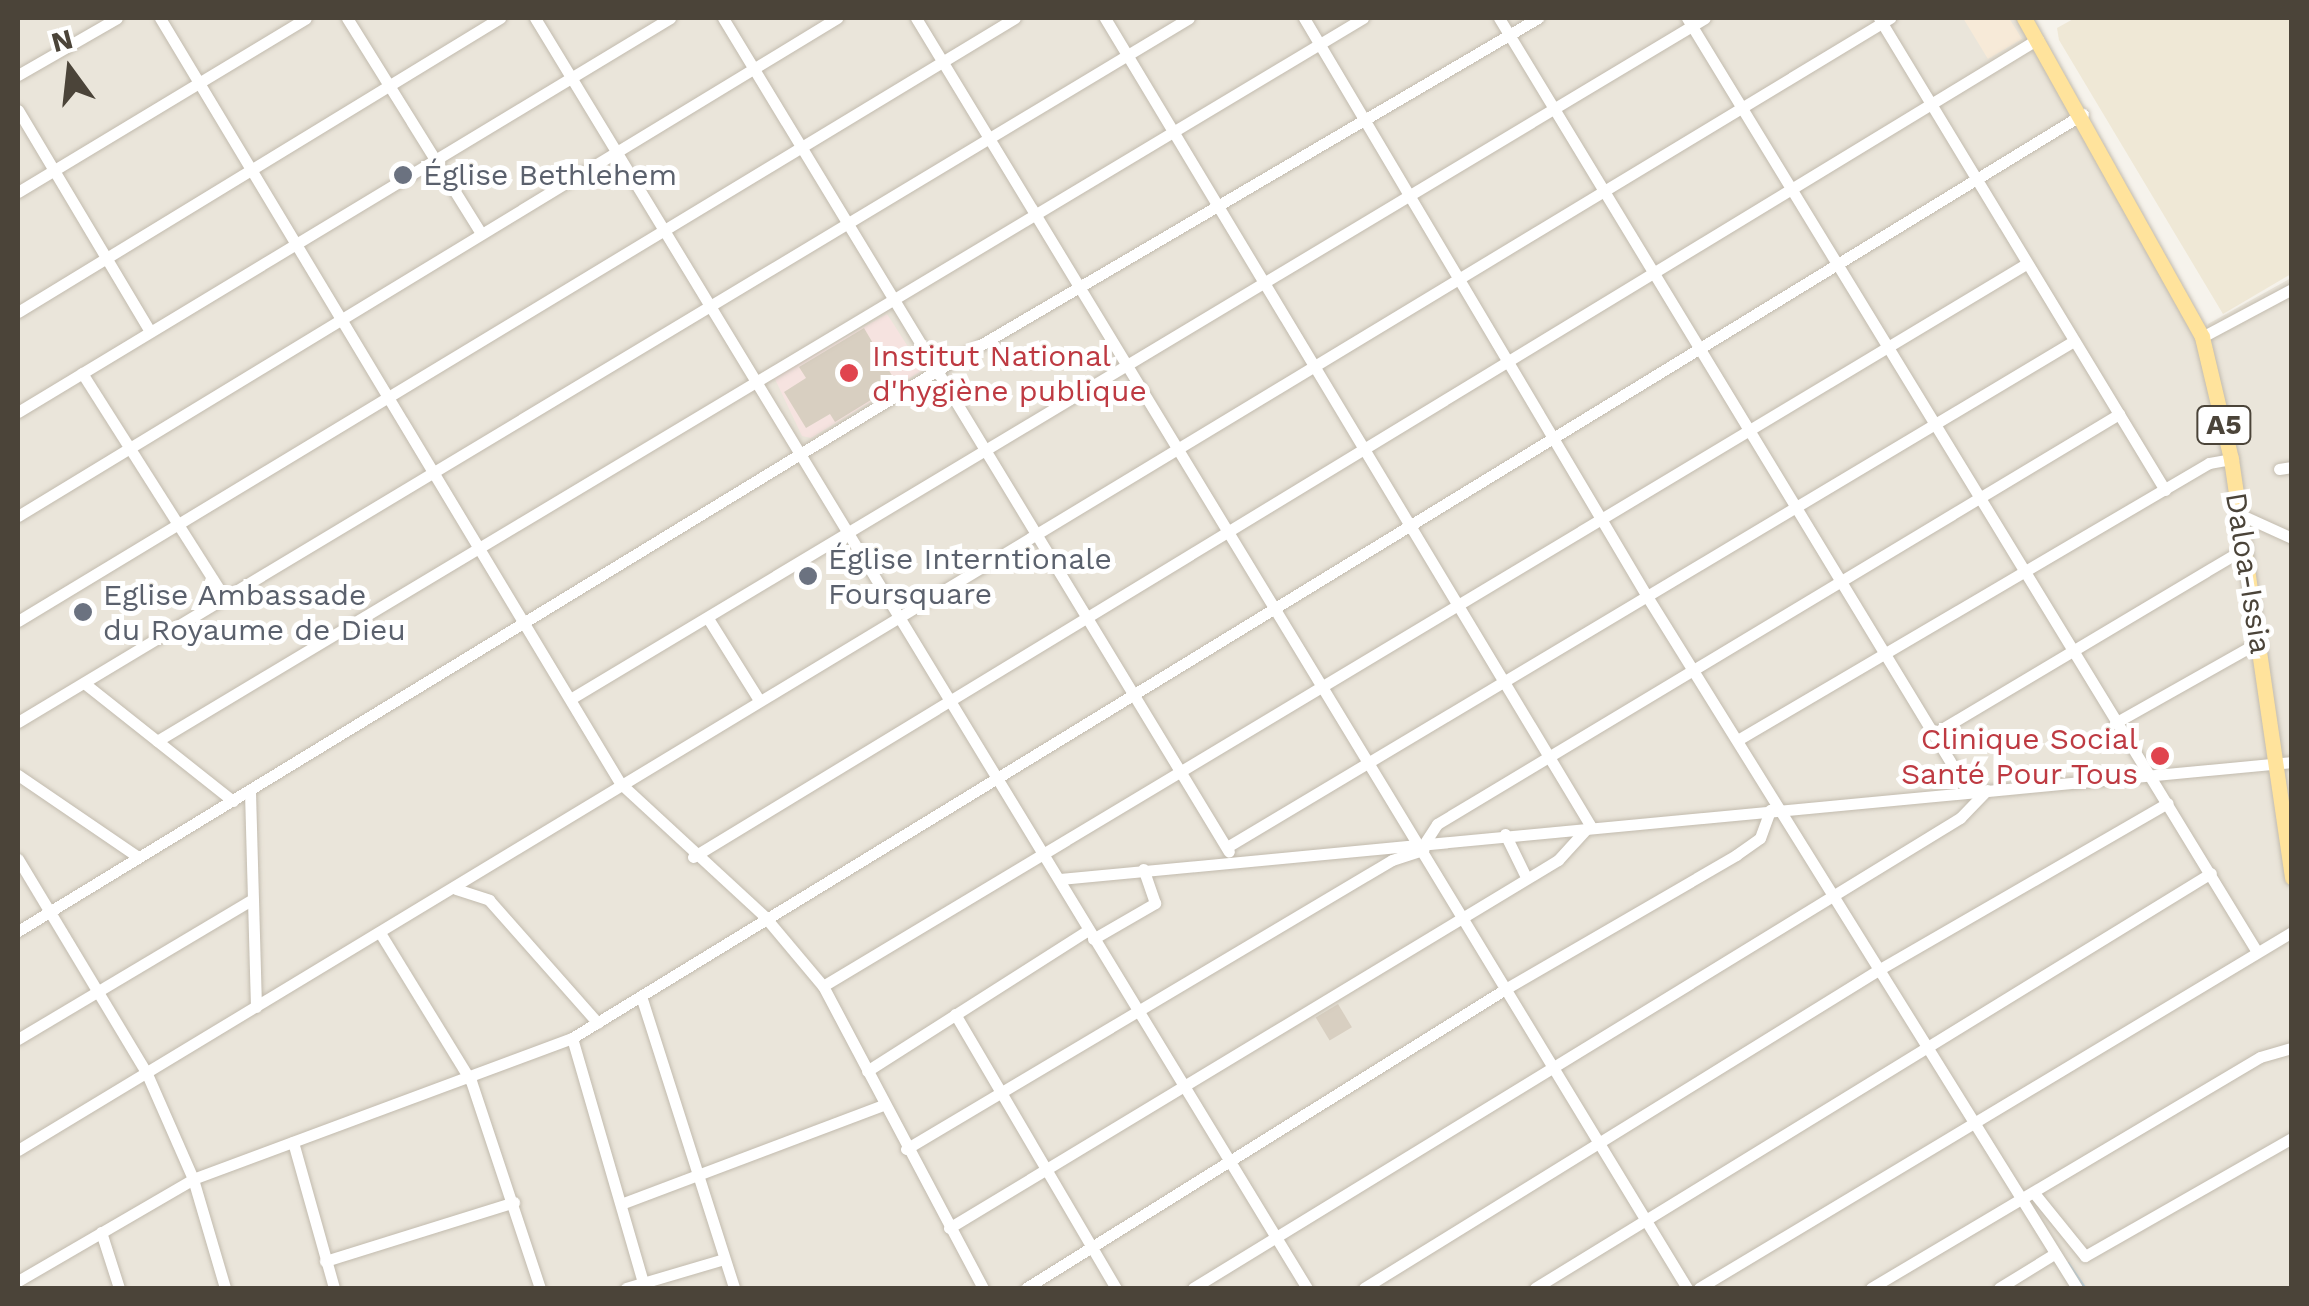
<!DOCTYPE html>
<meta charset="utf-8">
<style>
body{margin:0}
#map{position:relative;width:2309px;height:1306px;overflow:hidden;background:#f6f3ec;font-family:"Work Sans",sans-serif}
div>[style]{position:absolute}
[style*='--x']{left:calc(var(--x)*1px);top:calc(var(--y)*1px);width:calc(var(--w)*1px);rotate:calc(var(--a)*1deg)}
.residential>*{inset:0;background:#eae5da}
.commercial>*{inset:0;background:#f7ead8}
.education>*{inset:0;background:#efe8d6}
.medical>*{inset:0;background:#f6e3e0}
.stream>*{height:2.5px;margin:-1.25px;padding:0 1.25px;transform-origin:1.25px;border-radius:1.25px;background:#a9d4f2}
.building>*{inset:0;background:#d8cfc1;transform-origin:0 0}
.roads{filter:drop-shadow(0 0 2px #c2bbae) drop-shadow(0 0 2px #c2bbae)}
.minor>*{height:11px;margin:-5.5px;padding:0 5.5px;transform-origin:5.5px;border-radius:5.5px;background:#fff}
.major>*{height:15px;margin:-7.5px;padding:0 7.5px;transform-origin:7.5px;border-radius:7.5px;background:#ffe39c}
.dots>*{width:28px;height:28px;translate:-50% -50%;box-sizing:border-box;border:5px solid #fff;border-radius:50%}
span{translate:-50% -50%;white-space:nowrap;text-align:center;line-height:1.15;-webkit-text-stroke:10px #fff;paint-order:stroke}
.shield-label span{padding:2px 8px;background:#fff;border:2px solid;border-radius:8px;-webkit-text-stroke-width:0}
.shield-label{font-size:28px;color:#4b4439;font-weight:700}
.worship-label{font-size:30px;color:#5b616d}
.left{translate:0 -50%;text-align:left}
.health-label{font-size:30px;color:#be3a42}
.right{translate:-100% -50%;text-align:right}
.street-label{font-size:30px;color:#4b4439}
.frame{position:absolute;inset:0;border:20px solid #4b4439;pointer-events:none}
.north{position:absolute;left:20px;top:20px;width:100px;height:100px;-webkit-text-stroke:8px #fff;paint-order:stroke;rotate:345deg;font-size:28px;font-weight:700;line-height:40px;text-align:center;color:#4b4439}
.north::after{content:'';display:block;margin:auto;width:35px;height:45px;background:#4b4439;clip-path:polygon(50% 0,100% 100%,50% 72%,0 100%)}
</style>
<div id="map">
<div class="residential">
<i style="clip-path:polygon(18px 18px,2020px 18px,2202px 337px,2239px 514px,2208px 324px,2291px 278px,2291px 1288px,18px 1288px)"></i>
</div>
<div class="commercial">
<i style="clip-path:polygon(1963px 18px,2009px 18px,2022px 39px,1988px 59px)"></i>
</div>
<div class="education">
<i style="clip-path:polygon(2075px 18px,2291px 18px,2291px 274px,2223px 314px,2059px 40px,2057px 28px)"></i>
</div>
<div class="medical">
<i style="clip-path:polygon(887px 314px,923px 370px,811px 438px,802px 436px,774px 377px)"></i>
</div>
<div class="stream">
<i style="--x:2068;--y:1263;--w:30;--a:56"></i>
<i style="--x:2249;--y:1288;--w:43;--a:0"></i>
</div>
<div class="building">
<i style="clip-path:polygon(864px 328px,897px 384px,835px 422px,830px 414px,806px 428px,784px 392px,806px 378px,799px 367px)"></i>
<i style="left:1338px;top:1004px;width:27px;height:26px;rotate:59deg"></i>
</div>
<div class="roads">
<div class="minor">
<i style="--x:160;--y:18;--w:893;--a:58.98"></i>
<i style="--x:620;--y:783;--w:197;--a:42.7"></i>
<i style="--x:765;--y:917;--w:90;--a:50"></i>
<i style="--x:823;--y:986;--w:342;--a:62.1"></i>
<i style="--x:347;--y:18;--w:253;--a:58.1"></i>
<i style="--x:535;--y:18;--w:1486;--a:58.71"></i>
<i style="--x:723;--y:18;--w:975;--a:58.75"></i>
<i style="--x:916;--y:18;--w:1486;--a:58.74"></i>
<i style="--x:1304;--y:18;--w:674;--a:59.33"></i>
<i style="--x:1648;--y:598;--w:812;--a:58.13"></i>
<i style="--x:1499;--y:18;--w:904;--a:58.75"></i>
<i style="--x:1687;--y:18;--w:1092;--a:58.6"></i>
<i style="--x:1879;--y:18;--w:552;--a:58.79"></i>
<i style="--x:18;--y:75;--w:114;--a:-29.9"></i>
<i style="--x:18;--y:110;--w:256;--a:59.2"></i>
<i style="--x:18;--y:192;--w:336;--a:-31.1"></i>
<i style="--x:18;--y:312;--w:565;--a:-31.38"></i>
<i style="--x:2202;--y:337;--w:102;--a:-28.1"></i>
<i style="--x:82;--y:373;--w:265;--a:57.6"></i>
<i style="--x:18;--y:412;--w:762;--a:-31.14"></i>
<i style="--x:2279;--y:469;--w:13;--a:-9"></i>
<i style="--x:2239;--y:514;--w:58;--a:24.4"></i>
<i style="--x:18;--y:516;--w:959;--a:-31.3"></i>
<i style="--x:709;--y:620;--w:94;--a:58"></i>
<i style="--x:18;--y:621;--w:1165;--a:-31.17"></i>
<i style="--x:84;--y:683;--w:190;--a:38.4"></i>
<i style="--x:572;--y:698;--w:1321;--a:-30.97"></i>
<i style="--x:18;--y:722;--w:1366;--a:-31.01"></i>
<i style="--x:2115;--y:723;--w:165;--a:-29.4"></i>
<i style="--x:1935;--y:733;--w:360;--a:-30.8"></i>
<i style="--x:1741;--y:738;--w:543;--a:-30.44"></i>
<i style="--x:2209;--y:463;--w:22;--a:-10"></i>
<i style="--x:157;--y:741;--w:1406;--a:-30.94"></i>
<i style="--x:18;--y:775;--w:145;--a:34.3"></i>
<i style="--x:250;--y:792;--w:215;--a:88.4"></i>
<i style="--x:1505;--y:834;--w:48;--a:64"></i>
<i style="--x:1426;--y:841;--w:20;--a:-57"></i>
<i style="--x:1437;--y:824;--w:796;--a:-31.01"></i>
<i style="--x:1227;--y:847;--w:984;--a:-30.86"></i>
<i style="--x:693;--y:857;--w:1574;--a:-31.31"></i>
<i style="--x:18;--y:859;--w:251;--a:59"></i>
<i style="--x:147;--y:1074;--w:115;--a:66.3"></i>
<i style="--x:193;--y:1179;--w:114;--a:73.6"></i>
<i style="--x:1060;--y:879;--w:1238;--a:-5.42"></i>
<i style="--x:456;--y:889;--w:35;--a:18"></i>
<i style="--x:489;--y:900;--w:164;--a:48.5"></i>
<i style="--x:18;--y:931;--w:1075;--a:-31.38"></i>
<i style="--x:936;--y:371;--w:698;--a:-30.39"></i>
<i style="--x:382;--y:936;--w:170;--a:58.5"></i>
<i style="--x:471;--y:1081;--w:218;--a:71.6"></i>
<i style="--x:1093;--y:939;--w:72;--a:-30.1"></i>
<i style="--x:1155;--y:903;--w:36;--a:-109"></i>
<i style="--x:823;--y:986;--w:1403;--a:-30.97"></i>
<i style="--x:641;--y:996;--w:306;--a:72.3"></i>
<i style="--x:955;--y:1014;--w:318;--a:59.6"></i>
<i style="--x:572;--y:1038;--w:255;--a:73.8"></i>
<i style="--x:18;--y:1039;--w:271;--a:-30.8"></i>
<i style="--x:867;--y:1071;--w:262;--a:-32.5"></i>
<i style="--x:293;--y:1142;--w:152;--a:74.3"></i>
<i style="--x:906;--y:1149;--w:565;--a:-30.74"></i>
<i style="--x:1392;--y:860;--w:33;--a:-18"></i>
<i style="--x:18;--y:1150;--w:2188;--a:-31.16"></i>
<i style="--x:2034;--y:1193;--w:81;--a:51"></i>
<i style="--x:2085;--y:1256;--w:238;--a:-29.7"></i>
<i style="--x:621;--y:1204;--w:280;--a:-20.7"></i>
<i style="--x:949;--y:1228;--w:712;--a:-31.14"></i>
<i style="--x:1558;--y:860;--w:47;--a:-47.6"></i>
<i style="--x:1590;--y:825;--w:942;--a:-121.01"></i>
<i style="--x:101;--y:1232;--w:59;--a:72.2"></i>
<i style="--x:325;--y:1261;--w:198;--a:-17.3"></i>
<i style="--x:18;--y:1281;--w:203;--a:-30.2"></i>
<i style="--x:193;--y:1179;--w:404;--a:-20.4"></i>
<i style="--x:572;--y:1038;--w:1771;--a:-31.45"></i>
<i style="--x:626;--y:1288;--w:102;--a:-16.5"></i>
<i style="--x:1026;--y:1288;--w:567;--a:-31.95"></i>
<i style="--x:1507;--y:988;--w:265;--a:-30.1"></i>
<i style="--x:1736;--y:855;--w:29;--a:-35"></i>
<i style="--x:1760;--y:838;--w:30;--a:-70"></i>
<i style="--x:1193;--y:1288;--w:900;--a:-31.5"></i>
<i style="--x:1960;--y:818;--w:39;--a:-46"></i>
<i style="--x:1364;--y:1288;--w:607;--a:-31.73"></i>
<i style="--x:1880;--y:969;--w:332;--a:-30"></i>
<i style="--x:1535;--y:1288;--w:793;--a:-31.55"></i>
<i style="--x:1699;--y:1288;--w:692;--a:-30.98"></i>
<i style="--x:1871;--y:1288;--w:452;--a:-30.7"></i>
<i style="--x:2260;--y:1057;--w:33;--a:-16"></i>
<i style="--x:1999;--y:1288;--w:65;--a:-31.7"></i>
</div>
<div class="major">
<i style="--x:2024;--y:18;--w:365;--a:60.8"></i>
<i style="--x:2202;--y:337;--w:125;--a:76.6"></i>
<i style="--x:2231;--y:459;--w:423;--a:81.7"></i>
</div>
</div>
<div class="dots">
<i style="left:403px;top:175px;background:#6b7280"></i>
<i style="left:849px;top:373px;background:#e0444e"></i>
<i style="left:808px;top:576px;background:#6b7280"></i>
<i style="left:83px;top:612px;background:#6b7280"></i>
<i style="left:2160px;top:756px;background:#e0444e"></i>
</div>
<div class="shield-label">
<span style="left:2224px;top:425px">A5</span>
</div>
<div class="worship-label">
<span class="left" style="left:423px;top:175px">Église Bethlehem</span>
<span class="left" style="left:828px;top:576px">Église Interntionale<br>Foursquare</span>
<span class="left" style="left:103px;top:612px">Eglise Ambassade<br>du Royaume de Dieu</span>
</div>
<div class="health-label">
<span class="left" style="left:872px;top:373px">Institut National<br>d'hygiène publique</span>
<span class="right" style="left:2138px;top:756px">Clinique Social<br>Santé Pour Tous</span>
</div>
<div class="street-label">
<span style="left:2248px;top:573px;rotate:81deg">Daloa-Issia</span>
</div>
<div class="frame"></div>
<div class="north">N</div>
</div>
